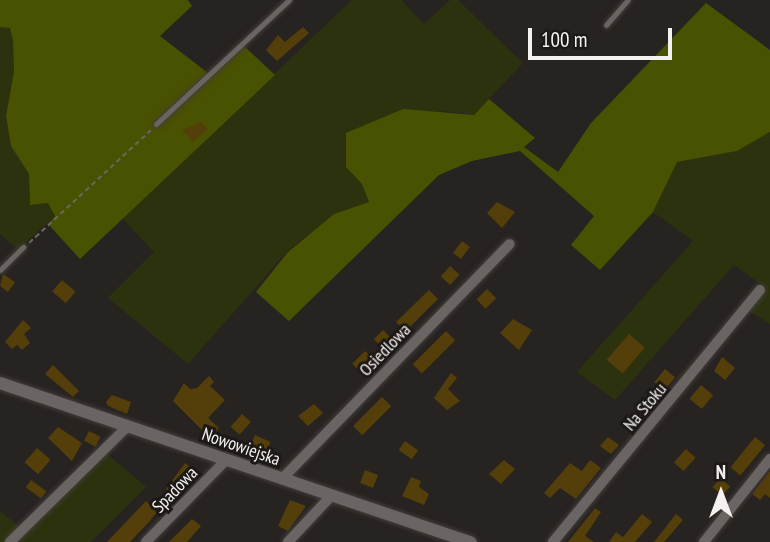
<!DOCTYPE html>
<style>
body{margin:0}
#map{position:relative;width:770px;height:542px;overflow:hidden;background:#272320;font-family:"PT Sans Narrow",sans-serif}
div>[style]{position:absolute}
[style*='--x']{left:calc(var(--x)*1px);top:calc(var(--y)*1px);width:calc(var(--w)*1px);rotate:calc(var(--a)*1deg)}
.green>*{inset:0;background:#2d320e}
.forest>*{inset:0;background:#495200}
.building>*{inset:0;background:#543f0a;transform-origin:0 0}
.path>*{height:2px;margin-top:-1px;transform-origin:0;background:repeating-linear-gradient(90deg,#696663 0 5px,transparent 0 8.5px)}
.roads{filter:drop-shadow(0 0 2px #423e3c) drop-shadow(0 0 2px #423e3c)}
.service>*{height:5px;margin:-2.5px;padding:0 2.5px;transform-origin:2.5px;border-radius:2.5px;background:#6a6562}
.minor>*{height:10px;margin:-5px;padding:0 5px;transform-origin:5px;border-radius:5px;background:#6a6562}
.tertiary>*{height:12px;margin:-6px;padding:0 6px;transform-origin:6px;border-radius:6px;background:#6a6562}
span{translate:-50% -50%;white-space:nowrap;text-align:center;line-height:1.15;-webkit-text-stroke:6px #1d1917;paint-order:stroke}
.street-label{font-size:18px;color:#f4f1ef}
.north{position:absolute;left:686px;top:458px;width:70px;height:70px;-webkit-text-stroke:5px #1d1917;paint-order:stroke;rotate:0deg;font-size:19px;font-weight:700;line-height:28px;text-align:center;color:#f4f1ef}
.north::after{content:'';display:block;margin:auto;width:24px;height:32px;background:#f4f1ef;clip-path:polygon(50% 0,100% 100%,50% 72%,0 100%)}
.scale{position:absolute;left:528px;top:28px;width:144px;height:32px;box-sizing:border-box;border:4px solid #f4f1ef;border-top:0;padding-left:9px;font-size:21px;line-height:24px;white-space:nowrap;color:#f4f1ef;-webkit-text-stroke:5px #1d1917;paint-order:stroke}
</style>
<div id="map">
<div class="green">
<i style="clip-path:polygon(352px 0,401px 0,424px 24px,450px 0,458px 0,523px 63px,474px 115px,444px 111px,346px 167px,362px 184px,369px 202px,334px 214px,288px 251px,188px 364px,108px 298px,154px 252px,122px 218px)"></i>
<i style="clip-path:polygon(0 27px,10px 27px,13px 41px,14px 71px,6px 116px,11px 146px,29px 174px,30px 205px,48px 203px,55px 216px,18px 250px,0 234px)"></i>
<i style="clip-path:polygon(770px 132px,770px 324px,749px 311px,766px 288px,734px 265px,615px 400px,577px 372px,693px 241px,653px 212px,677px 162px,737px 151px)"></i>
<i style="clip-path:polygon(106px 453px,146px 487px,91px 542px,0 542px,0 511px,27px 533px)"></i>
</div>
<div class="forest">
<i style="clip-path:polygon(0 0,188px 0,192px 6px,160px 36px,208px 73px,242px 44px,275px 75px,80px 259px,48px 224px,55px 216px,48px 203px,30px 205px,29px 174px,11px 146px,6px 116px,14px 71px,13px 41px,10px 28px,0 27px)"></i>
<i style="clip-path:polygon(706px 3px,770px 50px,770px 132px,737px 151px,677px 162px,653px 212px,600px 270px,571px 245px,594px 216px,520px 151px,472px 161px,439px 175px,289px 321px,256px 292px,288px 252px,334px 214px,369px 202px,362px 184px,346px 167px,346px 133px,403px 109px,474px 115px,489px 99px,535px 138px,524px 147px,558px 172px,591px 123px)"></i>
</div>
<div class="building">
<i style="clip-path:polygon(303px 27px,309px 33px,277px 61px,266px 50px,278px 35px,285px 42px)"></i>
<i style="clip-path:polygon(201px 122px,208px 129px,193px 142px,182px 130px)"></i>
<i style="clip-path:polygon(497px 202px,515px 212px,502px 228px,487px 213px)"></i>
<i style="left:462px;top:241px;width:10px;height:15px;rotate:37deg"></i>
<i style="left:450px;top:266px;width:13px;height:14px;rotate:42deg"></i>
<i style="clip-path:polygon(3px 274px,15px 282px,8px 292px,0 286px)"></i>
<i style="left:62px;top:280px;width:18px;height:15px;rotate:41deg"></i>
<i style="left:487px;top:289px;width:13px;height:15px;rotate:45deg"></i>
<i style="clip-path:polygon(429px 290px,438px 299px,409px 328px,402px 328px,396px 322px)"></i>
<i style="clip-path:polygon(513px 319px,532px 330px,519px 350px,500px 333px)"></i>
<i style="clip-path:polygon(23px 320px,31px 328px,24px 334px,30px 343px,22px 350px,17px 345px,12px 349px,5px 342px)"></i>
<i style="left:383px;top:330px;width:14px;height:13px;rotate:45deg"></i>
<i style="left:446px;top:331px;width:13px;height:47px;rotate:45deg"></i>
<i style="left:629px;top:334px;width:21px;height:34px;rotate:41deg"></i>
<i style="left:365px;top:351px;width:11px;height:18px;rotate:45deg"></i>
<i style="clip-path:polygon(722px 357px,735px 368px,725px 380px,714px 371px)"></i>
<i style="clip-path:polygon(53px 365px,79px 391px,73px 397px,45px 374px)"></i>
<i style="left:665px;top:369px;width:13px;height:17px;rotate:39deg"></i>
<i style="clip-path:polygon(451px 373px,457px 378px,448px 389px,460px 401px,447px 410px,434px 398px)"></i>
<i style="clip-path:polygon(209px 376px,214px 382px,210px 386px,225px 400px,208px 418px,219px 428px,210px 438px,173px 401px,184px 383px,190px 389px,197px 388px)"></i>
<i style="left:701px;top:385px;width:16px;height:18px;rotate:40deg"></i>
<i style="clip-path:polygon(112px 395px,131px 402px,127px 414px,108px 406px,106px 402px)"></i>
<i style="left:382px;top:397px;width:13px;height:41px;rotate:45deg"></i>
<i style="clip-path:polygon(314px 404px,323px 413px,308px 426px,298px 416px)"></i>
<i style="left:242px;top:414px;width:12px;height:17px;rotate:42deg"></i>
<i style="clip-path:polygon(58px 427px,82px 443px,72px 461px,48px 438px)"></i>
<i style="left:89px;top:431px;width:13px;height:11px;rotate:27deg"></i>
<i style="left:255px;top:435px;width:17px;height:13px;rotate:24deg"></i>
<i style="clip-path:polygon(608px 437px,619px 445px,611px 454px,600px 446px)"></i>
<i style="left:755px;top:437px;width:13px;height:39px;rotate:39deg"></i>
<i style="left:405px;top:441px;width:16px;height:11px;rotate:35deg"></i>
<i style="left:37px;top:448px;width:18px;height:19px;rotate:41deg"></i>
<i style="left:686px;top:449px;width:13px;height:18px;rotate:42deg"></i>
<i style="clip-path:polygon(504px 460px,515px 469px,501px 484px,489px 474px)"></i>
<i style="clip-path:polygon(590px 460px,601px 468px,576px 499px,560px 488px,550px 498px,544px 493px,570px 463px,582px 471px)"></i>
<i style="clip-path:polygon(185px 463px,200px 475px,193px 483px,185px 476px,172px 494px,166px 489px)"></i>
<i style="left:365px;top:470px;width:14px;height:14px;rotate:21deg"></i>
<i style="clip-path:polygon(770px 471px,770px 498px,765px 494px,760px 500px,752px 494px)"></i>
<i style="clip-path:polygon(411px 477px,421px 481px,419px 487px,429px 494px,424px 505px,402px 496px)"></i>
<i style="left:720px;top:478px;width:13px;height:12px;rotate:39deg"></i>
<i style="left:31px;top:480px;width:19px;height:9px;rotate:36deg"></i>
<i style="clip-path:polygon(290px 500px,306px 506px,288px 531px,278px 526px)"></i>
<i style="clip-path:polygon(146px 501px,157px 512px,149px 522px,130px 542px,107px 542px)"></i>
<i style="clip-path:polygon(595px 508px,601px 512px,585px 536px,594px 542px,568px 542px)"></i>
<i style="clip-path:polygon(642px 514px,652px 522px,635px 542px,609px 542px,616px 532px,623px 537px)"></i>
<i style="clip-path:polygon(676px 514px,683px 520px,664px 542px,654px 542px)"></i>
<i style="clip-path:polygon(192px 519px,201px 526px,187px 542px,169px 542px)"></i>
</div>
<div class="path">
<i style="--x:29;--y:243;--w:166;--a:-42.8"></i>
</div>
<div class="roads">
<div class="service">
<i style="--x:606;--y:25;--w:33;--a:-49"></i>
<i style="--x:156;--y:124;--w:182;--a:-43"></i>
<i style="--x:0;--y:270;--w:33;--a:-45"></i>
</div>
<div class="minor">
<i style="--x:282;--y:479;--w:327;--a:-45.9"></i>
<i style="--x:10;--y:542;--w:164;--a:-44.5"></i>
<i style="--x:146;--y:542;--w:115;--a:-45.7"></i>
<i style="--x:288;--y:542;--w:63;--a:-46.9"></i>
<i style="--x:553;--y:542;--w:326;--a:-50.6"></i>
<i style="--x:704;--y:542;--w:106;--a:-51.5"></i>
</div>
<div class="tertiary">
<i style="--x:0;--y:383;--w:497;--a:18.7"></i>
</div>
</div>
<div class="street-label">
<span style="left:385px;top:350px;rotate:-46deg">Osiedlowa</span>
<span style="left:645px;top:407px;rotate:-50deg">Na Stoku</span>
<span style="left:241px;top:447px;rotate:19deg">Nowowiejska</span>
<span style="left:175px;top:490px;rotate:-46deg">Spadowa</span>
</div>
<div class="north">N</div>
<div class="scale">100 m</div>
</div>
